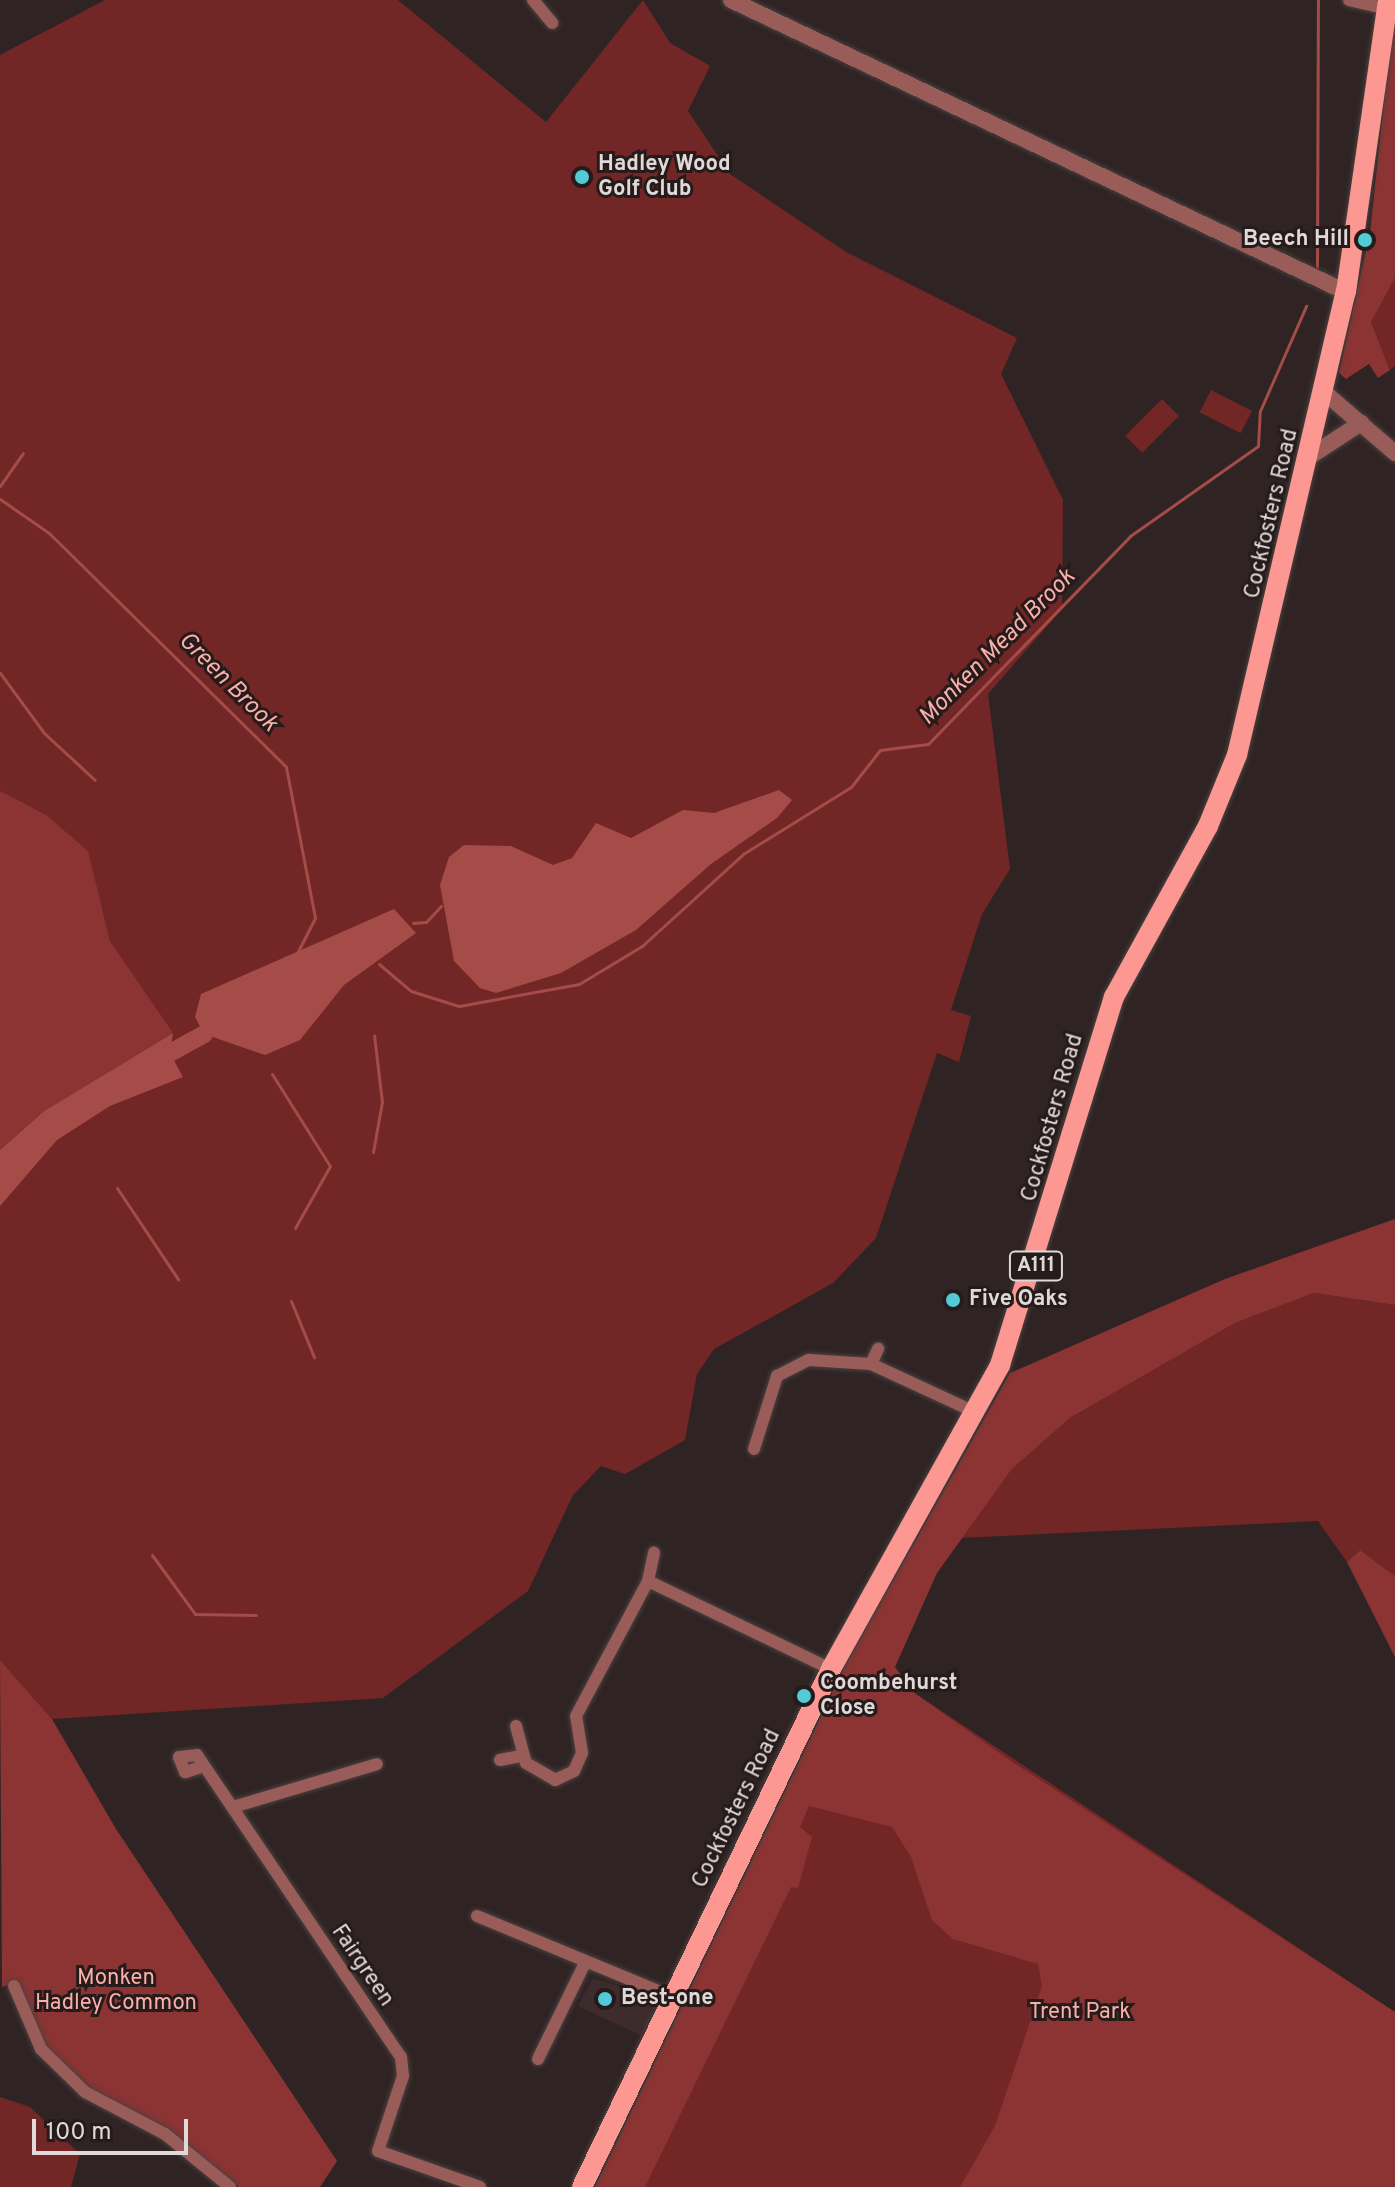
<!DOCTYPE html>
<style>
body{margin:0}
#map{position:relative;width:1395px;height:2187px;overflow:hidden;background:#2f2423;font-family:Overpass,sans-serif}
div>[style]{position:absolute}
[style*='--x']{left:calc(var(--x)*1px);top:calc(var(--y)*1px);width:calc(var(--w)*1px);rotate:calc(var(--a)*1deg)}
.built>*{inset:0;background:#3d2c2b}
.green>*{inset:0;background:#732626;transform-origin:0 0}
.forest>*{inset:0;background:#8b3433}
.water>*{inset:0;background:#a54b48}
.stream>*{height:3px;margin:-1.5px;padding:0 1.5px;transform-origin:1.5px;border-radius:1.5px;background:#a54b48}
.river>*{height:18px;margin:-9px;padding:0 9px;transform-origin:9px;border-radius:9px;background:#a54b48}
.roads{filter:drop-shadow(0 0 2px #4b4140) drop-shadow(0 0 2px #4b4140)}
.minor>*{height:12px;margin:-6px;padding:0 6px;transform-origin:6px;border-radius:6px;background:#995c58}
.tertiary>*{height:16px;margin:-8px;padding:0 8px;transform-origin:8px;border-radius:8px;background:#995c58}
.primary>*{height:20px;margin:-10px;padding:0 10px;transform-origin:10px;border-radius:10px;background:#fd9792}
.dots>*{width:22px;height:22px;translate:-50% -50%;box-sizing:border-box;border:4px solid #251b1a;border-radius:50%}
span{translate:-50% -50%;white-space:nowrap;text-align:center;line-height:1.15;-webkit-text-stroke:6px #251b1a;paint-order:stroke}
.shield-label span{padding:2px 6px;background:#251b1a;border:2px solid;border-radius:6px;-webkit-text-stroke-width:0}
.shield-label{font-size:20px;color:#e0d9d8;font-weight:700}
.poi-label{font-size:22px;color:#e0d9d8;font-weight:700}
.left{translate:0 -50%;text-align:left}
.right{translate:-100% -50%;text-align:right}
.street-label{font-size:22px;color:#e0d9d8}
.park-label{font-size:22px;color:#fbafaa}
.water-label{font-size:24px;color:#faaea9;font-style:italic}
.scale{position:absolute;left:32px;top:2119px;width:156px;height:36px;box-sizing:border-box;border:4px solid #e0d9d8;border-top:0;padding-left:10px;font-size:24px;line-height:28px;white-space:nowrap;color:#e0d9d8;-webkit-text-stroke:6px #251b1a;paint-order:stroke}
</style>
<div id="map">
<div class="built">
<i style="clip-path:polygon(593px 1978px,660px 1999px,642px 2036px,578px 2006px)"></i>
</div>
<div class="green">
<i style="clip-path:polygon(105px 0,398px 0,546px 122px,643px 0,670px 43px,710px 66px,688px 111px,730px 174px,846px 252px,1017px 338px,1001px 374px,1063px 500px,1062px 609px,988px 694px,1010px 869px,982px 914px,951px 1010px,971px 1016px,959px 1062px,937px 1053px,876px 1238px,833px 1283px,714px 1349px,697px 1374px,685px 1440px,625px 1474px,601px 1466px,573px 1495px,528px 1591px,383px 1698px,52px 1719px,0 1660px,0 1150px,172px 1033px,110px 941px,102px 908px,0 839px,0 55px)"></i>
<i style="clip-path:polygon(1395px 278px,1395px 366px,1390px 370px,1371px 322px)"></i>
<i style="left:1211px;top:390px;width:46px;height:25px;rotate:27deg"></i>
<i style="left:1162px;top:399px;width:24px;height:52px;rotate:45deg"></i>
<i style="clip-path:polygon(1314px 1293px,1395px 1305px,1395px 1576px,1360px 1550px,1347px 1562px,1318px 1521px,959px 1538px,1011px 1470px,1070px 1418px,1235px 1323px)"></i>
<i style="clip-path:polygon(913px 1692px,1395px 2012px,1395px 2187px,595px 2187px,774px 1814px,808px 1806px)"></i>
<i style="clip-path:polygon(0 2097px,30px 2107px,80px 2154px,71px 2187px,0 2187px)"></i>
</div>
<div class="forest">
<i style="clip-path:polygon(1395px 0,1395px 278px,1371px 322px,1390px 370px,1378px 378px,1369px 364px,1346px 379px,1339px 373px,1370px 232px)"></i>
<i style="clip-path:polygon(0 791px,46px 815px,88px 851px,110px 941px,173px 1033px,44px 1111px,0 1150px)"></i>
<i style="clip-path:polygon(1395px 1219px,1395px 1305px,1314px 1293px,1235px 1323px,1070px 1418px,1011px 1470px,937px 1573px,895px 1667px,913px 1692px,1008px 1759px,1395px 2012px,1395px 2187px,960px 2187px,995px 2126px,1042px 1986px,1038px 1964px,953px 1939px,932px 1920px,911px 1857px,892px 1827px,809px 1806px,800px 1827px,812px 1837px,798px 1888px,791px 1887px,645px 2187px,595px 2187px,847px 1662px,1010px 1373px,1225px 1279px)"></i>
<i style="clip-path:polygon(1360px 1550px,1395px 1576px,1395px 1657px,1347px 1562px)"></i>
<i style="clip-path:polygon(0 1660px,52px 1719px,116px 1829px,337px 2161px,320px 2187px,239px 2187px,168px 2130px,84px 2087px,44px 2047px,17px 1982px,2px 1987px)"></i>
</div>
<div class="water">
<i style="clip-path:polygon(779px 790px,792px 800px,777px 818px,711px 864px,636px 930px,561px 973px,496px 993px,480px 988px,454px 961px,440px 885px,449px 857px,464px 845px,511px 846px,553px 865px,572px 858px,596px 823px,631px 838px,683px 810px,714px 813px)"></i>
<i style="clip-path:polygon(394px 909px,416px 933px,344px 985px,300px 1040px,265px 1055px,204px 1034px,195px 1017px,201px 994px)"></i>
<i style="clip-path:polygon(173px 1033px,170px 1053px,183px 1077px,110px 1106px,57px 1140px,0 1206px,0 1150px,44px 1111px)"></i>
</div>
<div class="stream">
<i style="--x:1317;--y:267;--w:267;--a:-89.8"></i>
<i style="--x:0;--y:486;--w:40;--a:-55.1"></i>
<i style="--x:0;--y:499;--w:60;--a:34.8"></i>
<i style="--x:49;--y:533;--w:333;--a:44.6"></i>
<i style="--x:286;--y:767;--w:154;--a:79.1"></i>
<i style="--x:315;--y:918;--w:39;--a:117"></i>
<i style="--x:0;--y:673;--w:74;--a:53.7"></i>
<i style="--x:44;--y:733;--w:69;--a:42.7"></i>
<i style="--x:413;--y:923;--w:13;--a:-4"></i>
<i style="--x:426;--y:922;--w:22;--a:-47"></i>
<i style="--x:379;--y:964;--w:42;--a:40.2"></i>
<i style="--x:411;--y:991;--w:50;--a:17.4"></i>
<i style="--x:459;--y:1006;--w:122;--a:-10.4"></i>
<i style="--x:579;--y:984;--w:74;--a:-31.1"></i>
<i style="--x:642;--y:946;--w:137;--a:-42.3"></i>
<i style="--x:743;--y:854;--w:127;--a:-31.8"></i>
<i style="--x:851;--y:787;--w:47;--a:-51.9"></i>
<i style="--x:880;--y:750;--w:48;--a:-7.1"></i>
<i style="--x:928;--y:744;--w:290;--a:-45.8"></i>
<i style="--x:1130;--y:536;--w:156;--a:-35.1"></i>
<i style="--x:1258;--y:446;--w:35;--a:-87"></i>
<i style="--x:1260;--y:411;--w:115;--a:-66.3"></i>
<i style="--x:272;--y:1074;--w:109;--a:57.8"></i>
<i style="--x:330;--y:1166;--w:71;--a:119.4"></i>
<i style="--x:373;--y:1152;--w:51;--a:-79.8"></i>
<i style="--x:382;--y:1102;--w:67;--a:-96.8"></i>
<i style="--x:117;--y:1188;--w:110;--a:56.2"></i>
<i style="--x:291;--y:1301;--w:61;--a:67.7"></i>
<i style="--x:152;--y:1555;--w:73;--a:53.9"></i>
<i style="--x:195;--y:1614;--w:61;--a:0.9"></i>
</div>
<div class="river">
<i style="--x:170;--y:1053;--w:39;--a:-29"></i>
</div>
<div class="roads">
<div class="minor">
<i style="--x:533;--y:0;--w:30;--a:50"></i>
<i style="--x:1349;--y:0;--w:39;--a:13"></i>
<i style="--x:871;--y:1364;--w:17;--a:-65"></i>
<i style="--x:754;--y:1449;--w:77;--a:-72.5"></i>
<i style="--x:777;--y:1376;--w:36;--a:-27"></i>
<i style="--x:809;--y:1360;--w:62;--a:3.7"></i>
<i style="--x:871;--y:1364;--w:117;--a:24.8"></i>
<i style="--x:648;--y:1581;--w:203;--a:25.7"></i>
<i style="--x:516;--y:1726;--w:38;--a:75"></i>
<i style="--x:526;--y:1763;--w:34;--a:30"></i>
<i style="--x:555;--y:1780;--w:21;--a:-25"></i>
<i style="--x:574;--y:1771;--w:20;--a:-66"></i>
<i style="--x:582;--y:1753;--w:37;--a:-99"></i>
<i style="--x:576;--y:1716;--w:153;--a:-61.9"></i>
<i style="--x:648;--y:1581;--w:29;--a:-78"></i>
<i style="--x:500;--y:1760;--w:21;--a:-11"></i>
<i style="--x:204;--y:1766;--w:20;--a:162"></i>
<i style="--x:185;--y:1772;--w:16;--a:-112"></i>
<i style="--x:179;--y:1757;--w:18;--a:-6"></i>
<i style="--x:197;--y:1755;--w:364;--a:56"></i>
<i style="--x:401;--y:2057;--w:19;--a:84"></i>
<i style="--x:403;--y:2076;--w:79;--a:108.4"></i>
<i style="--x:378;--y:2151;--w:108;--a:19.4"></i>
<i style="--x:233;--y:1807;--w:150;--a:-16.6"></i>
<i style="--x:477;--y:1916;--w:212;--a:22.5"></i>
<i style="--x:14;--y:1986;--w:69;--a:66.8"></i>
<i style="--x:41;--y:2049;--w:62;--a:44.3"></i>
<i style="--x:85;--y:2092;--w:90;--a:27.7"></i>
<i style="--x:165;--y:2134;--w:84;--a:39.2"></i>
<i style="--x:538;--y:2059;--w:105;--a:-63.9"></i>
</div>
<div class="tertiary">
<i style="--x:731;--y:0;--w:681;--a:25.4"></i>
<i style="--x:1324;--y:392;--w:94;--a:40.7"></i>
<i style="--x:1312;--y:455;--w:59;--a:-33.1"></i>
</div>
<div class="primary">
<i style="--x:582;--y:2187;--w:575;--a:-64.33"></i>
<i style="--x:831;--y:1669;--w:348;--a:-60.9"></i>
<i style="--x:1000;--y:1365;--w:385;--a:-72.8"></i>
<i style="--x:1114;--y:997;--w:195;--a:-61.2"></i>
<i style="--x:1208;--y:826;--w:77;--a:-67.8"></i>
<i style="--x:1237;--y:755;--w:476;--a:-76.8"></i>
<i style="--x:1346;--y:292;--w:295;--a:-81.8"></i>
</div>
</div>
<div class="dots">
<i style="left:582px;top:177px;background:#52cbd7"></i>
<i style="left:1365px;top:240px;background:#52cbd7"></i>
<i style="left:953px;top:1300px;background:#52cbd7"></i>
<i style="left:804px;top:1696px;background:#52cbd7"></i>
<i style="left:605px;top:1999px;background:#52cbd7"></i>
</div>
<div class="shield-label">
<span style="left:1036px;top:1266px">A111</span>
</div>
<div class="poi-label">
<span class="left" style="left:598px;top:177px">Hadley Wood<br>Golf Club</span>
<span class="right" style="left:1349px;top:240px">Beech Hill</span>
<span class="left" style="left:969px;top:1300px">Five Oaks</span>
<span class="left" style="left:820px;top:1696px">Coombehurst<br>Close</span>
<span class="left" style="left:621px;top:1999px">Best-one</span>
</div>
<div class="street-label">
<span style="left:1272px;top:514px;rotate:-77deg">Cockfosters Road</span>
<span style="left:1053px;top:1118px;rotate:-74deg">Cockfosters Road</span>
<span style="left:737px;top:1809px;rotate:-64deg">Cockfosters Road</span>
<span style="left:362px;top:1966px;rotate:56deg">Fairgreen</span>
</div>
<div class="park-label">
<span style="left:116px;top:1991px">Monken<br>Hadley Common</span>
<span style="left:1080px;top:2013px">Trent Park</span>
</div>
<div class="water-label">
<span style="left:998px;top:648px;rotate:-45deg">Monken Mead Brook</span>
<span style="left:227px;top:683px;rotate:45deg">Green Brook</span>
</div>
<div class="scale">100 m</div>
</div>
